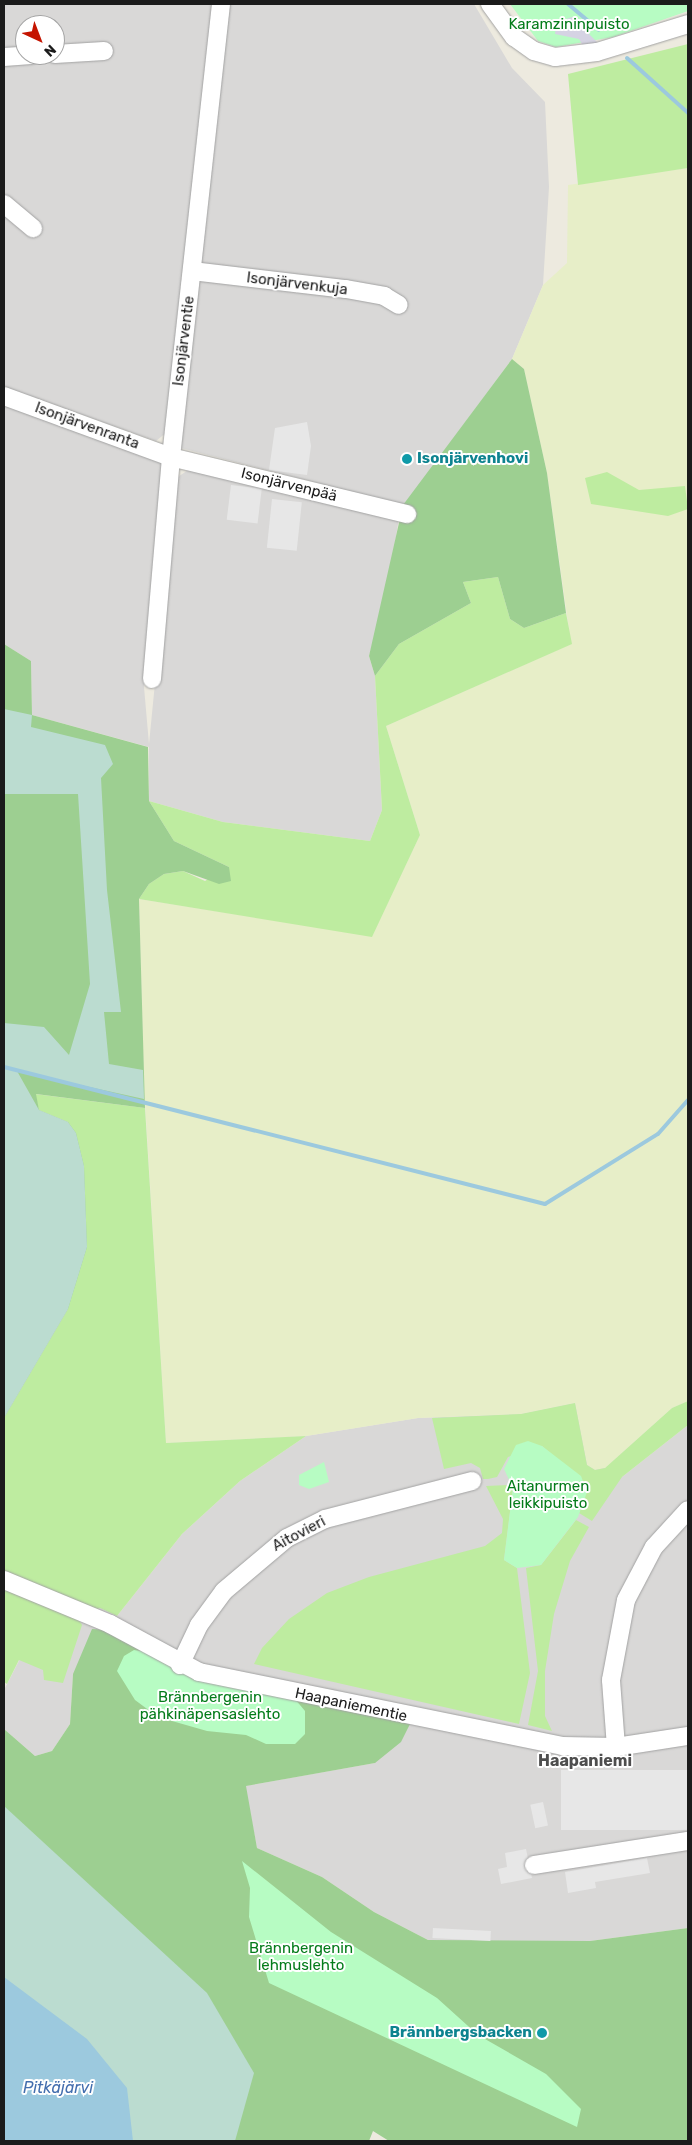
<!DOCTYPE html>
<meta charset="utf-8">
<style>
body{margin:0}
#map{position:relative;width:692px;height:2145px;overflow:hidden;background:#edeadf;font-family:Rubik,sans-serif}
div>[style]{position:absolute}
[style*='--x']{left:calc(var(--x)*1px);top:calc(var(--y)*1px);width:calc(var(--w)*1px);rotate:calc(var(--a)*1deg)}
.residential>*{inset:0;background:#d9d8d7}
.farmland>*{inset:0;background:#e7eec8}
.grass>*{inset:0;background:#beeca0}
.forest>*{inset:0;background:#9dcf91}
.wetland>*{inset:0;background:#bbdcd0}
.park>*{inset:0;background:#b7fcc3}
.parking>*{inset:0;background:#e7e7e7;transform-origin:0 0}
.plaza>*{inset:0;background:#d5d3e3}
.water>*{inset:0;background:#9cc9de}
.stream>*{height:4px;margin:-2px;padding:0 2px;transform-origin:2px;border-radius:2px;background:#9cc9de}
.roads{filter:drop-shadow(0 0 1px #a2a2a2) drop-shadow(0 0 1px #a2a2a2)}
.minor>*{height:18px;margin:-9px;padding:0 9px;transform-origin:9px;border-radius:9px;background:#fff}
.dots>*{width:14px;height:14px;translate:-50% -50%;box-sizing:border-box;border:2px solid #fff;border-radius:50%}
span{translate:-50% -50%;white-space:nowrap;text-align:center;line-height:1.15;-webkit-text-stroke:4px #fff;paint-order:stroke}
.park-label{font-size:15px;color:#057c1b}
.street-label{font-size:15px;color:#1b1b1b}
.culture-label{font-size:15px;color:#0d838f;font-weight:700}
.left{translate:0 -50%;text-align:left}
.right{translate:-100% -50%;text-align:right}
.neighbourhood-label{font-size:16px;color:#4e4e4e;font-weight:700}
.water-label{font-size:16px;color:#436eae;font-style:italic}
.frame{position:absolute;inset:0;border:5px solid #1b1b1b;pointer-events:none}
.north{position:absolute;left:15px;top:15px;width:50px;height:50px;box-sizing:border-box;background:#fff;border:1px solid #a4a4a4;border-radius:50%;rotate:137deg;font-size:14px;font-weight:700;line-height:20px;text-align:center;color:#1b1b1b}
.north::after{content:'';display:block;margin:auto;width:18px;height:22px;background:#c51400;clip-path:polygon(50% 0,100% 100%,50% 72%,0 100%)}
</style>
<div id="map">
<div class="residential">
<i style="clip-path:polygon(evenodd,4px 4px,213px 4px,167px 432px,156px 441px,4px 387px,4px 4px,25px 25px,55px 25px,55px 55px,25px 55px,25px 25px)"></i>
<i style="clip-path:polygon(228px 4px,474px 4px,512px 68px,545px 102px,549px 187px,543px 285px,512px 359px,404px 505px,181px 448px)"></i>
<i style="clip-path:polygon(4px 402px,163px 463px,144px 687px,149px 744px,175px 479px,191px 468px,399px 518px,388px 587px,369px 656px,375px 676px,382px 810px,370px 841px,223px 822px,149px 801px,149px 747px,32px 715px,31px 661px,4px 644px)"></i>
<i style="clip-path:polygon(575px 1403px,605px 1468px,622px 1477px,688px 1425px,688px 1928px,590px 1941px,473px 1943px,428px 1940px,374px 1912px,322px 1877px,257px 1848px,245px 1786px,375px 1763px,179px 1672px,148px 1652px,73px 1674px,70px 1724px,52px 1751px,35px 1756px,4px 1729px,4px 1690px,23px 1653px,100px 1608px,117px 1616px,182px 1534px,240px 1481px,306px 1436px,418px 1418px,521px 1414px)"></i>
</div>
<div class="farmland">
<i style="clip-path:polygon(688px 168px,688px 1401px,672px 1408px,605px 1468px,595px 1470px,587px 1465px,575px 1403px,521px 1414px,418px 1418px,306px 1436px,166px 1443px,144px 1086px,139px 899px,372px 936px,420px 835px,386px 726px,571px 644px,547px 473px,524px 369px,512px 359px,543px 285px,567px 263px,568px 185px)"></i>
</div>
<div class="grass">
<i style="clip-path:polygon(688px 44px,688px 168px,578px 185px,568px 74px)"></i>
<i style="clip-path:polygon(607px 472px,639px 490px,685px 486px,688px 509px,668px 516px,591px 504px,585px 478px)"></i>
<i style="clip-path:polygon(498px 577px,510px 619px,524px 628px,566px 613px,572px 644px,386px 726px,420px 835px,372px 937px,139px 899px,149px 884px,164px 874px,183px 871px,205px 881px,229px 867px,174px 841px,149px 801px,223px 822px,370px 841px,382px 810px,375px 676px,399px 644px,471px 603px,463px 582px)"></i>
<i style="clip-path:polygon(35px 1094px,145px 1108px,166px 1443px,306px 1436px,240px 1481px,182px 1534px,117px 1616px,100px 1608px,87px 1613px,4px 1577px,4px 1418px,68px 1309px,68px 1122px,39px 1110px)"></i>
<i style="clip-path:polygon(688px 1401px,688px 1425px,622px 1477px,592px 1521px,579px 1513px,587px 1485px,542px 1446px,508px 1457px,497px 1477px,488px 1479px,483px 1479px,480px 1468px,471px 1463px,444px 1469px,432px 1418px,521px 1414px,575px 1403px,587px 1465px,595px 1470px,605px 1468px,672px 1408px)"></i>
<i style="clip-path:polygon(508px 1485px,513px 1488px,504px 1560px,517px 1568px,530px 1673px,519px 1724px,254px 1664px,262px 1648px,289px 1619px,327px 1593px,369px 1577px,485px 1546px,502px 1533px,503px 1519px,486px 1486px)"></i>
<i style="clip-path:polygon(576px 1520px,589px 1527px,570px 1561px,554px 1614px,545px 1671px,545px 1716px,552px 1731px,528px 1725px,538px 1671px,526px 1568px,541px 1565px)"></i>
<i style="clip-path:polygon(4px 1584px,77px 1617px,82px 1625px,63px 1683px,44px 1680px,43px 1670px,19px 1660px,7px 1684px,4px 1682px)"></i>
</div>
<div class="forest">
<i style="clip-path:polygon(512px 359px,524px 369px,547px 473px,566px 613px,524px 628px,510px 619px,498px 577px,463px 582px,471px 603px,399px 644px,375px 676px,369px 656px,403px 505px)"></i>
<i style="clip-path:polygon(4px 644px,31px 661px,32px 715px,148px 747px,149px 801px,174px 841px,229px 867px,231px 881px,219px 884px,183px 871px,164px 874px,149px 884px,139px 899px,145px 1108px,36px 1094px,39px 1110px,68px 1122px,76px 1133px,84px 1166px,87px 1247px,68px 1309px,4px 1418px)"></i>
<i style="clip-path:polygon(92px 1629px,109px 1630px,179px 1672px,411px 1722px,401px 1742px,375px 1763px,246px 1786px,257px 1848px,322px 1877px,374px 1912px,428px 1940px,590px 1941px,688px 1928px,688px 2141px,389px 2141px,373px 2131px,369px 2141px,133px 2141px,4px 1977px,4px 1729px,35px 1756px,52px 1751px,70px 1724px,73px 1674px)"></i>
</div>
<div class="wetland">
<i style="clip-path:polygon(4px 709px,32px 715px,31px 727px,105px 745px,113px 764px,101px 778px,107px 890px,121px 1012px,104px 1012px,109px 1064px,143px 1070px,144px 1099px,17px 1071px,39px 1110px,68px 1122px,76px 1133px,84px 1166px,87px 1247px,68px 1309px,4px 1418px,4px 1023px,44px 1027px,69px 1055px,90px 984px,78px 794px,4px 794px)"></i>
<i style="clip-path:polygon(4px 1806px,207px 1993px,254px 2073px,235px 2141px,4px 2141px)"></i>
</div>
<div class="park">
<i style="clip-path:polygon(510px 4px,688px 4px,688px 11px,613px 37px,556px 47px,538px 41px)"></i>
<i style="clip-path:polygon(528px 1441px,542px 1446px,581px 1476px,587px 1492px,578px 1517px,541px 1565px,517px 1568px,504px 1560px,513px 1488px,504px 1469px,516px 1445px)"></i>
<i style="clip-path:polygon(324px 1462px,329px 1482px,309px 1489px,299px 1485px,299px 1475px)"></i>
<i style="clip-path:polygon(134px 1650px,148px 1652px,179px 1672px,295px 1699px,305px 1711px,305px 1734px,295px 1744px,266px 1744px,246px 1735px,207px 1731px,158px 1717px,135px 1700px,117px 1671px,124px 1656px)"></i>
<i style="clip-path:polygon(242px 1861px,331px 1932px,437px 1998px,478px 2035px,546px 2074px,581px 2109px,577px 2127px,269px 1983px,249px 1917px,250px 1888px)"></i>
</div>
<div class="parking">
<i style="clip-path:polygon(307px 422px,311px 446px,307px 475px,269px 470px,275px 428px)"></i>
<i style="left:231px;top:485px;width:31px;height:35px;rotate:7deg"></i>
<i style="left:272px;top:499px;width:30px;height:49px;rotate:6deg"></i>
<i style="left:688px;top:1770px;width:60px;height:127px;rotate:90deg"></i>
<i style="left:543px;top:1802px;width:24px;height:13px;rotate:78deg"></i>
<i style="clip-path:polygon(526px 1849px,532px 1878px,501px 1884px,498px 1869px,507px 1867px,505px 1853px)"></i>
<i style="clip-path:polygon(647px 1858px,650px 1873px,595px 1882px,596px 1888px,568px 1893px,565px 1872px)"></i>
<i style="left:433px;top:1928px;width:58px;height:10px;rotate:3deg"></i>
</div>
<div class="plaza">
<i style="clip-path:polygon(572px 17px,598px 43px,583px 46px,579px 39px,555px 34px,557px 22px)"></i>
</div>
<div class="water">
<i style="clip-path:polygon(4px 1977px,87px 2039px,127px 2088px,133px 2141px,4px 2141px)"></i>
</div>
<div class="stream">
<i style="--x:568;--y:4;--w:40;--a:40"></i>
<i style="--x:627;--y:58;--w:82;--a:42"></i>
<i style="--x:4;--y:1067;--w:558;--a:14.21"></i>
<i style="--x:545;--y:1204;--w:133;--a:-31.8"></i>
<i style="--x:658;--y:1134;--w:45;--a:-48.6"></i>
</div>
<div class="roads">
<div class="minor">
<i style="--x:490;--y:4;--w:41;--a:54"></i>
<i style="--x:514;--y:37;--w:24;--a:35"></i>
<i style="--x:534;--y:51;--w:22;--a:16"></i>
<i style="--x:555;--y:57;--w:42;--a:-6.8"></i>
<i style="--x:597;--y:52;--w:95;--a:-17.1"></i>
<i style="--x:55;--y:54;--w:49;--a:-3.5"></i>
<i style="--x:4;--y:57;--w:27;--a:-4"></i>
<i style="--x:4;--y:204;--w:38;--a:40"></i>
<i style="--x:192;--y:271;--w:155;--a:6.7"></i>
<i style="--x:346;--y:289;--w:39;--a:10"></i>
<i style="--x:384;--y:296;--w:17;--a:31"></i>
<i style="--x:4;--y:396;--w:178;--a:20.1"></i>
<i style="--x:171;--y:457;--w:243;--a:13.6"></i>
<i style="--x:152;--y:679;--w:223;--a:-85.1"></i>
<i style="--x:171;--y:457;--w:456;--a:-83.7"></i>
<i style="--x:4;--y:1580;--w:115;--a:22.5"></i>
<i style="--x:110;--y:1624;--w:101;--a:28.3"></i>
<i style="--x:199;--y:1672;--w:370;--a:11.5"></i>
<i style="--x:562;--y:1746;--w:54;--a:1.1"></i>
<i style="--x:616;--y:1747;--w:73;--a:-8.7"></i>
<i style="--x:180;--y:1665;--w:44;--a:-64.6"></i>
<i style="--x:199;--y:1625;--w:42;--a:-53.7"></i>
<i style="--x:224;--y:1591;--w:82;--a:-40.1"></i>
<i style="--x:287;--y:1538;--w:42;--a:-26.6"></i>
<i style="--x:325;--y:1519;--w:152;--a:-14.5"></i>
<i style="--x:616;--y:1747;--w:67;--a:-94.3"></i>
<i style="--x:611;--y:1680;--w:81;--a:-79.4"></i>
<i style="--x:626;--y:1600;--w:60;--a:-62.2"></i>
<i style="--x:654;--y:1547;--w:50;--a:-47.4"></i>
<i style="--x:534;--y:1865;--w:156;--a:-8.9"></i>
</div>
</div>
<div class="dots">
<i style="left:407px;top:459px;background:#0f9aa8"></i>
<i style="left:542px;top:2033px;background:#0f9aa8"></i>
</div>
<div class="park-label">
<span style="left:569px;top:25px">Karamzininpuisto</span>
<span style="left:548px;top:1495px">Aitanurmen<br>leikkipuisto</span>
<span style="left:210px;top:1706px">Brännbergenin<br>pähkinäpensaslehto</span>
<span style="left:301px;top:1957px">Brännbergenin<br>lehmuslehto</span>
</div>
<div class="street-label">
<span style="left:297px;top:284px;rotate:7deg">Isonjärvenkuja</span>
<span style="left:184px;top:341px;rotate:-83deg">Isonjärventie</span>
<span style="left:87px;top:426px;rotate:20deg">Isonjärvenranta</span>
<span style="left:289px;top:485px;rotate:14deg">Isonjärvenpää</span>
<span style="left:299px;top:1534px;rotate:-28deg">Aitovieri</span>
<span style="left:351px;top:1705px;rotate:12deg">Haapaniementie</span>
</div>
<div class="culture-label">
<span class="left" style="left:417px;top:459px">Isonjärvenhovi</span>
<span class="right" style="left:532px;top:2033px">Brännbergsbacken</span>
</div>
<div class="neighbourhood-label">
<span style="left:585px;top:1761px">Haapaniemi</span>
</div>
<div class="water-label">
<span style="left:58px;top:2088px">Pitkäjärvi</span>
</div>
<div class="frame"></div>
<div class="north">N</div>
</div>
